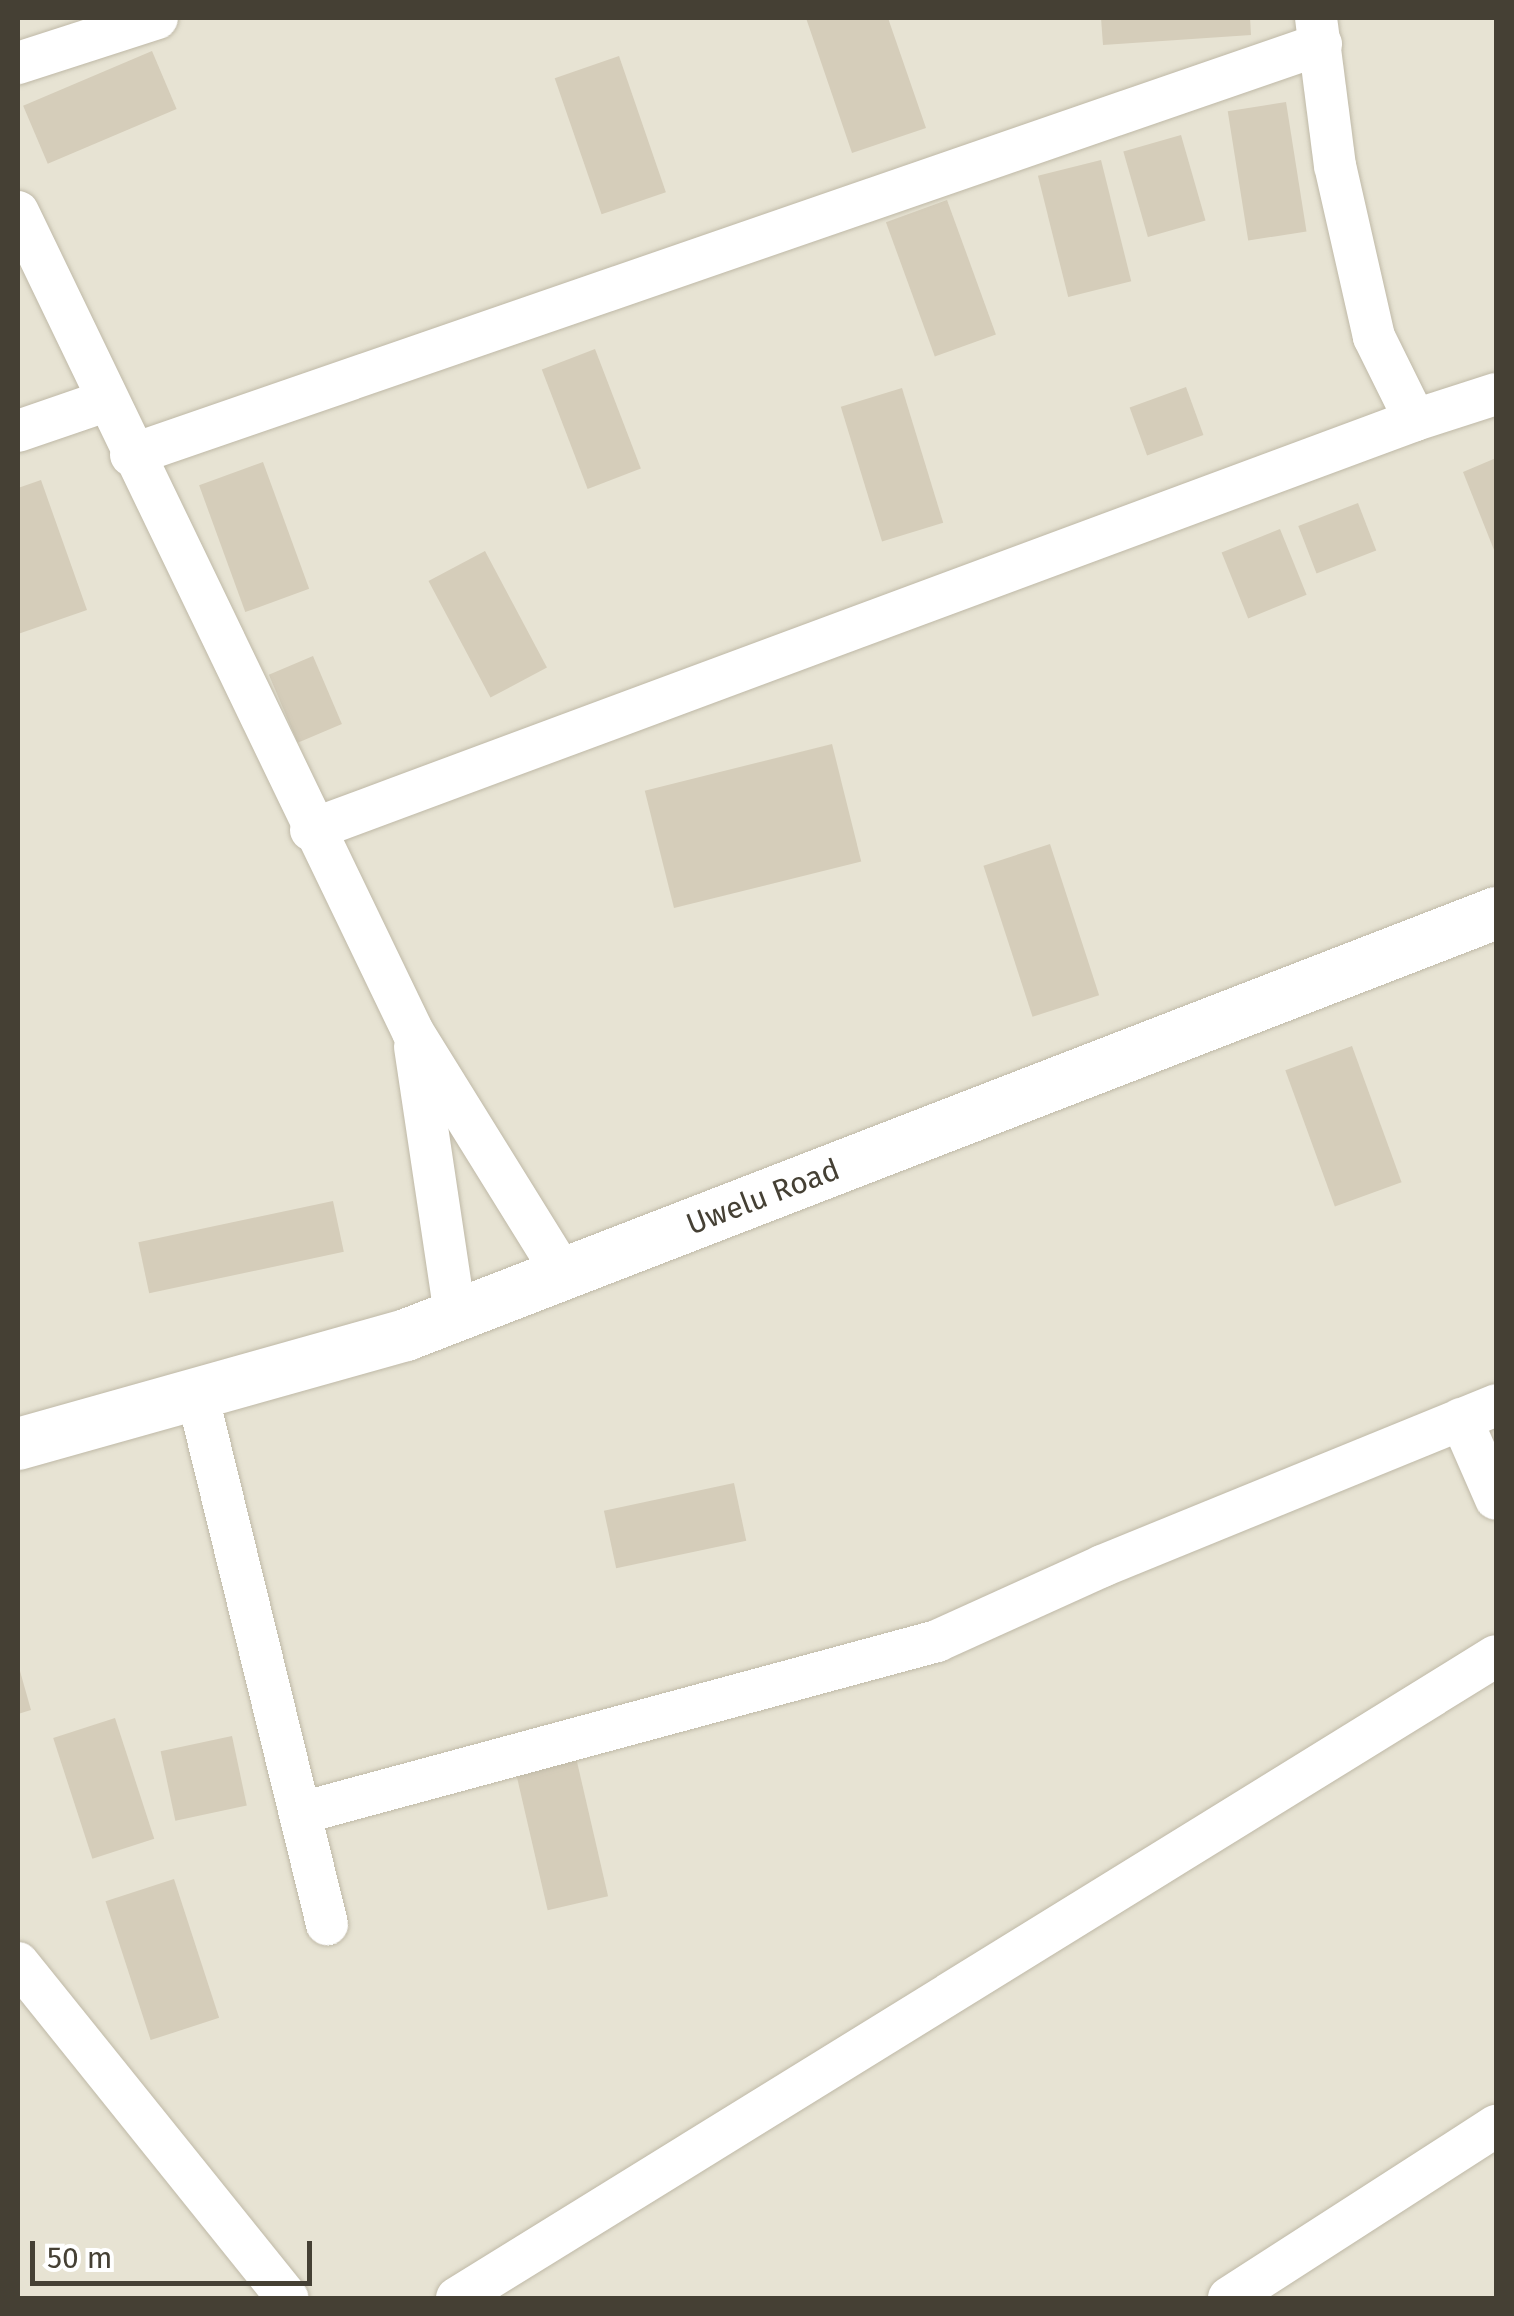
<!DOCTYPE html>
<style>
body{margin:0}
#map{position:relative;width:1514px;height:2316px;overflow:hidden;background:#f3f0e5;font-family:"Fira Sans",sans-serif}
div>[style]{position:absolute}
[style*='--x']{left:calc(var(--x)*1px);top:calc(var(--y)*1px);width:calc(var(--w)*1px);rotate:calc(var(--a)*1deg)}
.residential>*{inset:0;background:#e7e3d3;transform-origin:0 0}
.building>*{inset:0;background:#d5cdba;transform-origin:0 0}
.roads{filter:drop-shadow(0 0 2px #bfb9a7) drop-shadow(0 0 2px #bfb9a7)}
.minor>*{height:42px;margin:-21px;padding:0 21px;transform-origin:21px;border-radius:21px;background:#fff}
.tertiary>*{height:52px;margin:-26px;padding:0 26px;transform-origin:26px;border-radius:26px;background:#fff}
span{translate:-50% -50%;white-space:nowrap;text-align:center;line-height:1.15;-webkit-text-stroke:8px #fff;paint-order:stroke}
.street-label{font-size:30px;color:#454034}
.frame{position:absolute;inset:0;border:20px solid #454034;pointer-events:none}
.scale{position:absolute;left:30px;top:2241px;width:282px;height:45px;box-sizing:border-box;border:5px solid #454034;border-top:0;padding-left:12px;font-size:30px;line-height:35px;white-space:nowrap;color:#454034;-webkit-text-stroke:8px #fff;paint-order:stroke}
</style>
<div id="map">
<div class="residential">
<i style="left:18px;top:18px;width:1478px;height:2280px"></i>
</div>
<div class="building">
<i style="clip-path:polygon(806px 18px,888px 18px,926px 128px,852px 153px)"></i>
<i style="clip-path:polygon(1101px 18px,1250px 18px,1251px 35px,1103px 45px)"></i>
<i style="left:152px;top:51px;width:63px;height:140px;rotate:67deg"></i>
<i style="left:619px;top:56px;width:144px;height:68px;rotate:71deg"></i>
<i style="left:1286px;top:102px;width:131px;height:59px;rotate:81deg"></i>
<i style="left:1181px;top:135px;width:89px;height:60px;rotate:74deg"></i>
<i style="left:1101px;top:160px;width:125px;height:65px;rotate:76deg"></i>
<i style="left:947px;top:200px;width:143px;height:65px;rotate:70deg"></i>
<i style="left:595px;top:349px;width:128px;height:57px;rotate:69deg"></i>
<i style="left:1186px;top:387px;width:51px;height:60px;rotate:70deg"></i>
<i style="left:902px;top:388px;width:141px;height:64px;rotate:73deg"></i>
<i style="clip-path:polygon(1496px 458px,1496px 555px,1463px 472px)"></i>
<i style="left:263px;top:462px;width:135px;height:68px;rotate:70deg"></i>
<i style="clip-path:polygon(41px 480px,87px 610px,18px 634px,18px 488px)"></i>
<i style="left:1358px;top:503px;width:51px;height:64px;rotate:69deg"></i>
<i style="left:1280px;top:529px;width:71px;height:63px;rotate:68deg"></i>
<i style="left:485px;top:551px;width:132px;height:64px;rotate:62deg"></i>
<i style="left:313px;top:656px;width:74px;height:48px;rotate:67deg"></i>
<i style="left:832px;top:744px;width:121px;height:193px;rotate:76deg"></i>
<i style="left:1050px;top:844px;width:159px;height:70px;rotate:72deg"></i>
<i style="left:1352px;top:1046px;width:145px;height:71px;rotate:70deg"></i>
<i style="left:333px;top:1201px;width:52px;height:199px;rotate:78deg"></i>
<i style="left:734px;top:1483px;width:59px;height:133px;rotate:78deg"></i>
<i style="clip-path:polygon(18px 1664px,31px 1710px,18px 1714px)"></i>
<i style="left:115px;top:1718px;width:127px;height:65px;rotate:72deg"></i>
<i style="left:232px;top:1736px;width:71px;height:73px;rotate:78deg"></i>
<i style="left:575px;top:1753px;width:147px;height:62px;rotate:77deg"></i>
<i style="left:174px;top:1879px;width:146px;height:72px;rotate:72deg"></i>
</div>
<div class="roads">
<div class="minor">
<i style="--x:18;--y:63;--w:146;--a:-17.9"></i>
<i style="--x:18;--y:212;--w:910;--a:64.28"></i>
<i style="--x:413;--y:1032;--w:285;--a:58.2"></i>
<i style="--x:1415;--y:420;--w:85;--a:-17.8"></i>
<i style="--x:18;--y:431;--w:92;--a:-19"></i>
<i style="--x:131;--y:455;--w:1259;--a:-19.05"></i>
<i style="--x:311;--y:830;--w:1178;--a:-20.37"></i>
<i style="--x:1415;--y:420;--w:93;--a:-116.3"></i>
<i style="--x:1374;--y:337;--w:175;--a:-102.8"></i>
<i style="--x:1335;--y:166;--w:149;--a:-97.3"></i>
<i style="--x:415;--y:1047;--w:272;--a:81.5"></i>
<i style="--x:197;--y:1394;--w:546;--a:76.22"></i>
<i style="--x:1461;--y:1419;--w:87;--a:66.4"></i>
<i style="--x:301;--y:1813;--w:659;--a:-15.13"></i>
<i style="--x:937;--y:1641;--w:181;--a:-24.4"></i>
<i style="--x:1102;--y:1566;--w:426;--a:-22.2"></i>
<i style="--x:18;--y:1963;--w:430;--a:51.2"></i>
<i style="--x:457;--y:2298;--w:1221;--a:-31.71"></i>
<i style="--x:1229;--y:2298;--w:318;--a:-32.8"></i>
</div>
<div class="tertiary">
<i style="--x:18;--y:1444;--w:403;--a:-15.7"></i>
<i style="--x:406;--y:1335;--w:1169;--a:-21.16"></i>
</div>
</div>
<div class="street-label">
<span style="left:763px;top:1197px;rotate:-21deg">Uwelu Road</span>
</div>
<div class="frame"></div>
<div class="scale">50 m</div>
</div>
